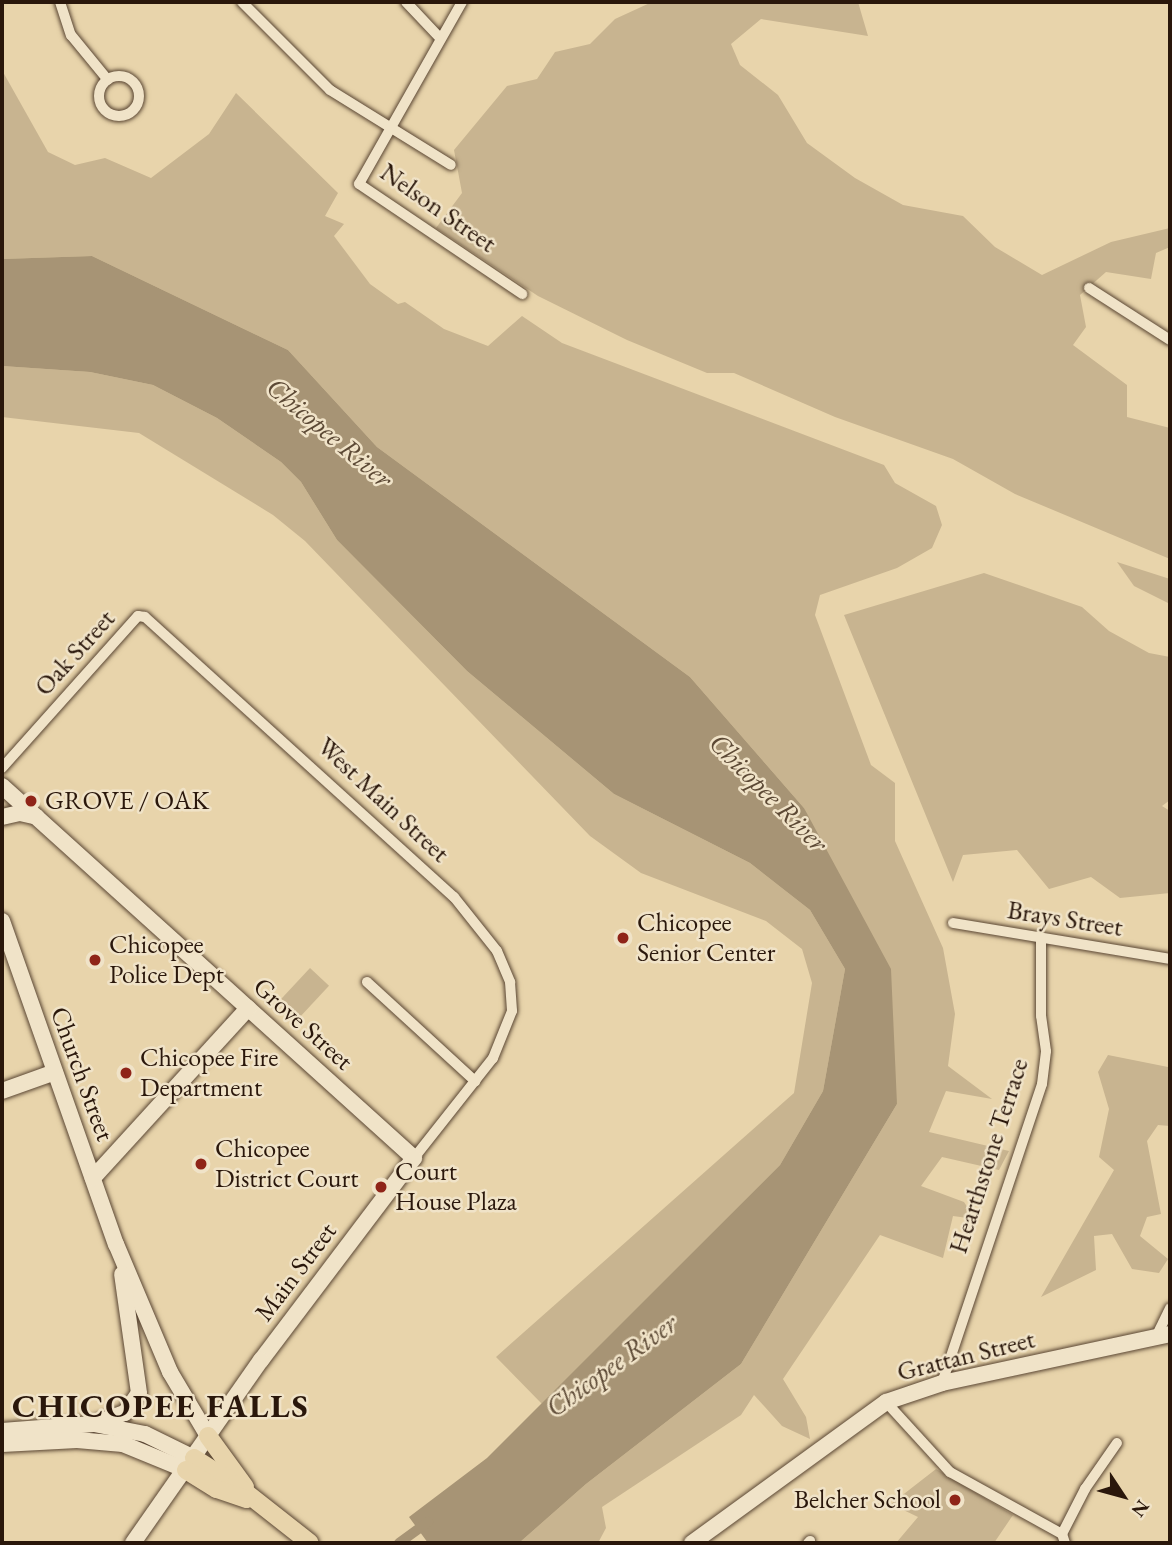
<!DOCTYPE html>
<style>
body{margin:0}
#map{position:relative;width:1172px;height:1545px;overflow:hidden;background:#e8d4ab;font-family:"EB Garamond",serif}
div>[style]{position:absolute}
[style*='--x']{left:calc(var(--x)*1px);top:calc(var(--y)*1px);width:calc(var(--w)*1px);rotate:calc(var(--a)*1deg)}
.green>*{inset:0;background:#c8b490;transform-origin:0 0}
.water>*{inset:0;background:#a79475}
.canal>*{height:10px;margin:-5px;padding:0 5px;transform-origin:5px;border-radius:5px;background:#a79475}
.roads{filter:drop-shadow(0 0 2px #5a4633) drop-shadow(0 0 2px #5a4633)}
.street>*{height:10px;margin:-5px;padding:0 5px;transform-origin:5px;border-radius:5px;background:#f0e3c8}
.street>.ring{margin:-5px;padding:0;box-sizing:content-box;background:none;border:10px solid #f0e3c8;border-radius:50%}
.secondary>*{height:16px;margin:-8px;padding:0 8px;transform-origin:8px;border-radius:8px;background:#f0e3c8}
.primary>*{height:18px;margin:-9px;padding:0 9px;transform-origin:9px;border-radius:9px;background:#e8d4ab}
.dots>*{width:19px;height:19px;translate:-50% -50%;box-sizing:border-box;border:4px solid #f0e3c8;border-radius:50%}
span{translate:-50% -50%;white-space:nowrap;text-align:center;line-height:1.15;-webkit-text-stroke:5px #f0e3c8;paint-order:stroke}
.street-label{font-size:26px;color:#2a170b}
.poi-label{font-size:26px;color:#2a170b}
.left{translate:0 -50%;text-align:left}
.right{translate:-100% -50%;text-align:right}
.water-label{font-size:28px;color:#5c4935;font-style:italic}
.district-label{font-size:33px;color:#2a170b;font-weight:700;letter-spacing:2px}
.frame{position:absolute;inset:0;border:4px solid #2a170b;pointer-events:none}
.north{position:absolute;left:1088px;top:1461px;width:70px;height:70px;-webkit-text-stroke:5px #f0e3c8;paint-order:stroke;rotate:126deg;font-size:19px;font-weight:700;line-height:28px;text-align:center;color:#2a170b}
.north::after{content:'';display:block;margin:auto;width:24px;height:32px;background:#2a170b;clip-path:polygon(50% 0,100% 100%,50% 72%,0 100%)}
</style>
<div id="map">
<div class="green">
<i style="clip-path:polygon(652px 2px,858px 2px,868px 36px,761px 19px,731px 44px,740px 65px,778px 95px,807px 143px,855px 178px,903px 205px,963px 216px,995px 247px,1042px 275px,1111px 242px,1170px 228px,1170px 247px,1156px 253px,1151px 279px,1106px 272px,1080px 295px,1086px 327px,1073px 345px,1127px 385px,1127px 417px,1170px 428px,1170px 559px,1015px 494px,953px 459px,835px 417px,734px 373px,707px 373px,627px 340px,538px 296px,436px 228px,462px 193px,454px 150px,507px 86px,537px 79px,555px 52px,590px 44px,615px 19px)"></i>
<i style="clip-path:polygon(2px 12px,3px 72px,48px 152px,75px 165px,105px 158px,151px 178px,209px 134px,236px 93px,338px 193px,325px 216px,344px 224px,334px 236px,370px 284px,398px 304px,405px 302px,444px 329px,488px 346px,522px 316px,562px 343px,884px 465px,895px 483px,936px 506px,942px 525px,932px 548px,897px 568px,820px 595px,815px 615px,871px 765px,895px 783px,895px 841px,943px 948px,955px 1014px,948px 1066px,992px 1099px,946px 1091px,929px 1132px,1009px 1151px,999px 1170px,942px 1157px,921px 1186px,964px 1202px,975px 1219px,953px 1216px,943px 1258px,880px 1235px,783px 1379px,806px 1417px,810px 1439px,782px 1426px,754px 1395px,741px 1415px,602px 1507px,606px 1528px,598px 1543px,519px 1543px,586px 1484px,741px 1364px,897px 1104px,804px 808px,690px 677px,377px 447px,288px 350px,92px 256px,2px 259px)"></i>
<i style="clip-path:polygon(2px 366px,90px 372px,153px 385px,217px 418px,281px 462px,301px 482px,337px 540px,467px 671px,614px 794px,750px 863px,810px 910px,845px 969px,823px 1091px,780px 1165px,542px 1404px,496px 1357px,794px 1093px,812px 983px,802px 949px,766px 921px,641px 873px,590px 836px,305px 541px,273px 515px,139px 433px,2px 417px)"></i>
<i style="clip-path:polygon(1117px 562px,1170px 579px,1170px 604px,1134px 586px)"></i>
<i style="clip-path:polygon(984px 573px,1082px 607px,1109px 631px,1149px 653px,1170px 657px,1170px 800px,1162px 806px,1170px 811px,1170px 893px,1120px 898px,1091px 877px,1049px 889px,1017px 850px,963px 855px,953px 882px,844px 615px)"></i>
<i style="left:310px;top:968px;width:26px;height:42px;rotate:43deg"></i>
<i style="clip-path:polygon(1170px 1052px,1170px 1126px,1158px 1125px,1147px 1141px,1161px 1214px,1147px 1217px,1140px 1236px,1168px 1259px,1159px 1273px,1132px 1269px,1112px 1234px,1094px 1236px,1096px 1270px,1041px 1297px,1114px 1170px,1099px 1157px,1109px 1109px,1098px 1072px,1108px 1055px,1168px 1067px)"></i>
<i style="clip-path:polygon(936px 1469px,1013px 1515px,994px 1543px,896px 1543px,918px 1517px,891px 1504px)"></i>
</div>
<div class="water">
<i style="clip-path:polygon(92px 256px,288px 350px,377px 447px,690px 677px,804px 808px,891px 969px,897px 1104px,741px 1364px,586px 1484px,519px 1543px,428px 1543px,409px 1517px,487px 1458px,780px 1165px,823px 1091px,845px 969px,810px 910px,750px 863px,614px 794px,467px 671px,337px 540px,301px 482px,281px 462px,217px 418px,153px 385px,90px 372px,2px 366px,2px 259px)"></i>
</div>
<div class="canal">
<i style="--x:399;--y:1543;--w:36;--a:-36"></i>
</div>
<div class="roads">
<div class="street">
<i style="--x:60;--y:2;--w:35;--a:72"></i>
<i style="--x:71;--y:35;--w:58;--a:50.6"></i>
<i style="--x:242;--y:2;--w:124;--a:45"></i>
<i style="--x:330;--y:90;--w:142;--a:31.8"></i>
<i style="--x:406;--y:2;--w:50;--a:46.6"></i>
<i style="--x:462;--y:2;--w:209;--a:119.5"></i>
<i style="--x:359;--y:184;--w:197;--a:34"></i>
<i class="ring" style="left:99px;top:76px;width:30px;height:30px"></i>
<i style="--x:1089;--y:288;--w:96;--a:32.7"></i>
<i style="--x:2;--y:768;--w:204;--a:-48.2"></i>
<i style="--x:138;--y:616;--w:7;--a:8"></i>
<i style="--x:145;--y:617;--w:417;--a:42.2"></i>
<i style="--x:454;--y:897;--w:69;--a:51.5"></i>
<i style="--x:497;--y:951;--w:34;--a:67"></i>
<i style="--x:510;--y:982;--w:29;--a:86"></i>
<i style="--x:512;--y:1011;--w:51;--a:112"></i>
<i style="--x:493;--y:1058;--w:127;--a:128.3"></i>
<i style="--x:953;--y:923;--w:220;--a:9.4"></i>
<i style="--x:367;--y:982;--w:147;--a:42.5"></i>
<i style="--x:1156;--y:1337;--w:32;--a:-64"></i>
<i style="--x:942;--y:1383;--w:315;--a:-71.5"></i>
<i style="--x:1042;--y:1084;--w:33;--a:-83"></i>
<i style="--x:1046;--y:1051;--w:35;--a:-98"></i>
<i style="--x:1041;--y:1016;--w:77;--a:-90"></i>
<i style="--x:886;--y:1402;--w:95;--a:47.6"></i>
<i style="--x:950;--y:1472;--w:128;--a:29"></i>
<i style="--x:808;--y:1543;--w:3;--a:-45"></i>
<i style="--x:1065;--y:1543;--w:9;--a:-108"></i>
<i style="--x:1062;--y:1534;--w:51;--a:-62.9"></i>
<i style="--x:1085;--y:1489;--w:56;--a:-55.2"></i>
</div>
<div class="secondary">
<i style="--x:2;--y:786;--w:555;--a:42.08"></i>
<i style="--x:414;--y:1158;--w:253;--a:127.1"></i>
<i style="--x:261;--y:1360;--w:223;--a:125"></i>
<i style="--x:2;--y:817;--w:18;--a:-13"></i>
<i style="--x:20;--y:813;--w:17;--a:13"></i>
<i style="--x:2;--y:921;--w:343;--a:70.6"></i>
<i style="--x:116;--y:1244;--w:139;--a:67.1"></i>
<i style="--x:170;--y:1372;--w:74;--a:59.3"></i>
<i style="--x:2;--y:1091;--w:56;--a:-19.7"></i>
<i style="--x:93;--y:1178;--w:230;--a:-47.6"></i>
<i style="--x:94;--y:1424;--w:33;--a:-20"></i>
<i style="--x:125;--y:1413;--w:24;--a:-55"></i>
<i style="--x:139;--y:1393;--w:120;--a:-98.1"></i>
<i style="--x:2;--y:1431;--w:92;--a:-4.4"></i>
<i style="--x:94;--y:1424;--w:52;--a:11.1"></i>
<i style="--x:145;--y:1434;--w:55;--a:26.1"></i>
<i style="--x:2;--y:1444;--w:75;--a:-3.1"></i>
<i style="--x:77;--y:1440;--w:46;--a:5"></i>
<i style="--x:123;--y:1444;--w:68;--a:22.4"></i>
<i style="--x:692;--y:1543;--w:240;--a:-36"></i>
<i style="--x:886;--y:1402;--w:59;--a:-18.7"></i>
<i style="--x:942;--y:1383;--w:233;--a:-12.1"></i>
</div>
<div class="primary">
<i style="--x:208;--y:1436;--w:63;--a:54"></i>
<i style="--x:194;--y:1458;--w:49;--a:32.4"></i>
<i style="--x:235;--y:1484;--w:95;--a:38.2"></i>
<i style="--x:186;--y:1470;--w:36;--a:32"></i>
<i style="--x:217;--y:1489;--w:31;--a:19"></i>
</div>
</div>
<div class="dots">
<i style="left:31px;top:801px;background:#8f2418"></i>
<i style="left:623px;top:938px;background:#8f2418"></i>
<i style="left:95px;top:960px;background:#8f2418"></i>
<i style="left:126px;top:1073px;background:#8f2418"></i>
<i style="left:201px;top:1164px;background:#8f2418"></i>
<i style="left:381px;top:1187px;background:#8f2418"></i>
<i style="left:955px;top:1500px;background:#8f2418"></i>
</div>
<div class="street-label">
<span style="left:438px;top:208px;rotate:35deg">Nelson Street</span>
<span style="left:75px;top:653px;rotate:-48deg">Oak Street</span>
<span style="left:383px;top:800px;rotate:43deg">West Main Street</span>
<span style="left:1065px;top:919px;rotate:9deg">Brays Street</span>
<span style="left:303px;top:1024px;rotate:42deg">Grove Street</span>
<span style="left:82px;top:1074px;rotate:70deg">Church Street</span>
<span style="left:989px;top:1156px;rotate:-72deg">Hearthstone Terrace</span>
<span style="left:296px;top:1272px;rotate:-53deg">Main Street</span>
<span style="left:966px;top:1356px;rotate:-14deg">Grattan Street</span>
</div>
<div class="poi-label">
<span class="left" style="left:45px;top:801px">GROVE / OAK</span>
<span class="left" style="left:637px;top:938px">Chicopee<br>Senior Center</span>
<span class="left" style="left:109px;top:960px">Chicopee<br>Police Dept</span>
<span class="left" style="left:140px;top:1073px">Chicopee Fire<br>Department</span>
<span class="left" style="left:215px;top:1164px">Chicopee<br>District Court</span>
<span class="left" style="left:395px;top:1187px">Court<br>House Plaza</span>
<span class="right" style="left:941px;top:1500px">Belcher School</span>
</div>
<div class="water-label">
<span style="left:330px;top:432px;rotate:40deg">Chicopee River</span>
<span style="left:769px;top:792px;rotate:45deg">Chicopee River</span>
<span style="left:611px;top:1365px;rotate:-36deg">Chicopee River</span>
</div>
<div class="district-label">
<span style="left:161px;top:1406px">CHICOPEE FALLS</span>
</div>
<div class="frame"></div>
<div class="north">N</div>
</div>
